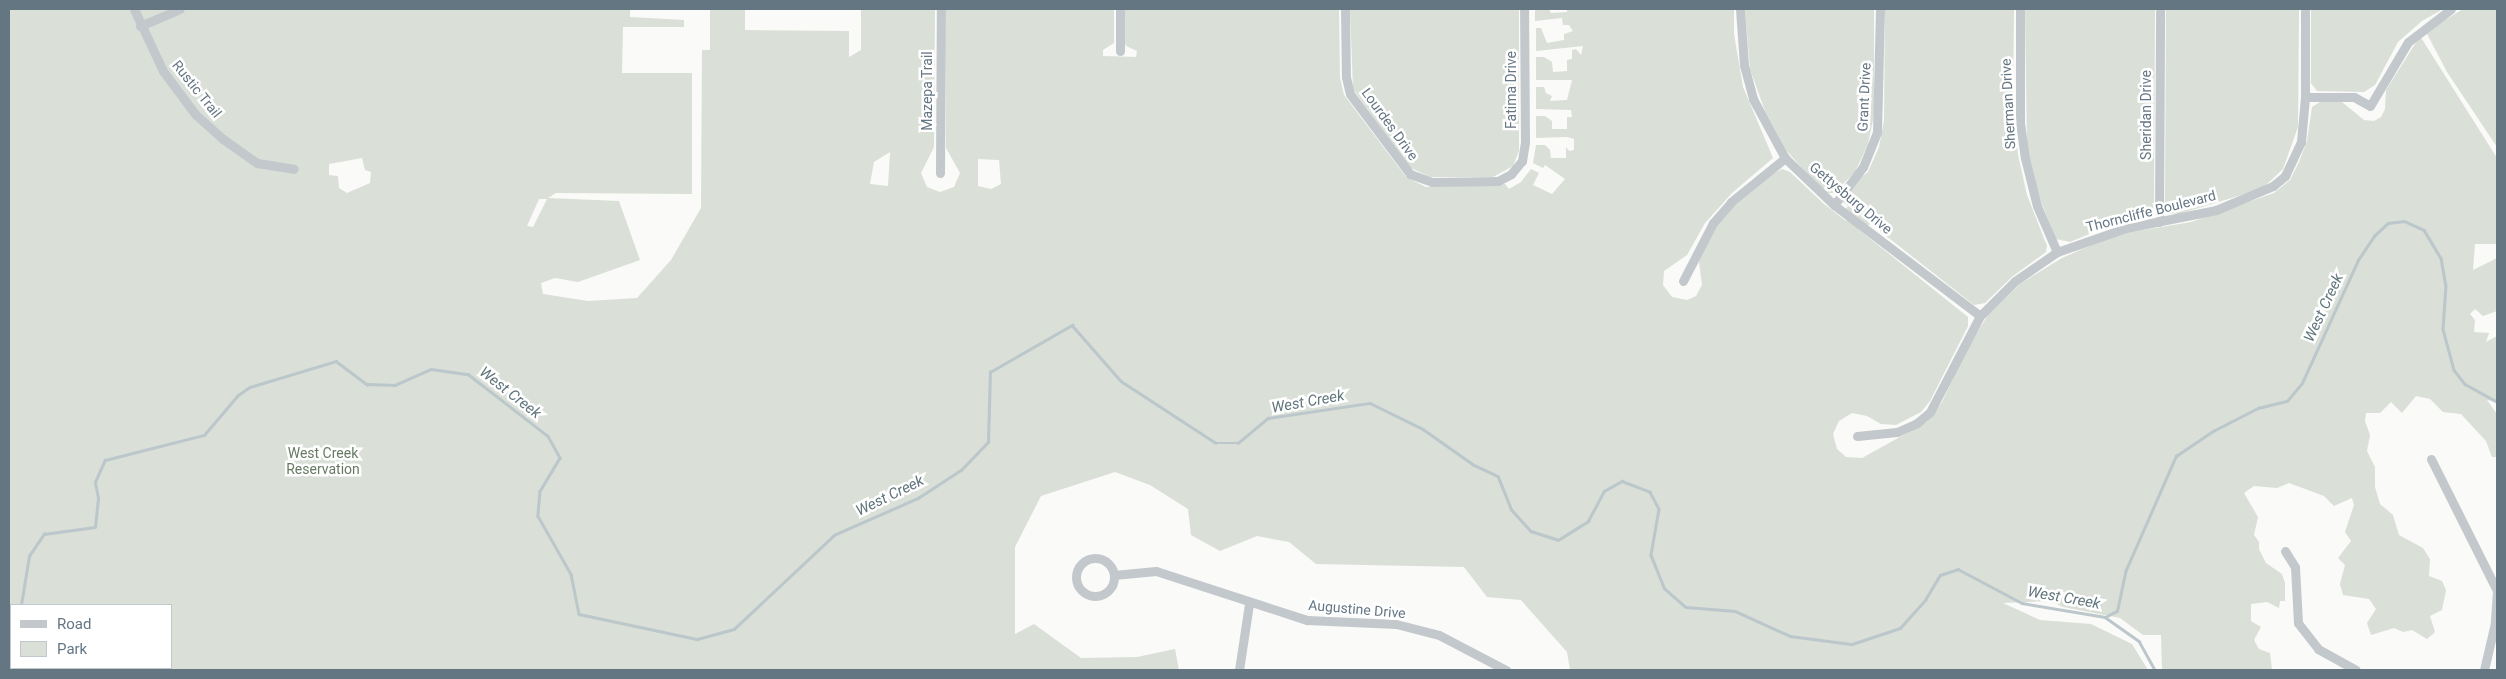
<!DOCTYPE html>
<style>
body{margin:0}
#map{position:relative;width:2506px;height:679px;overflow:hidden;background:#fafaf8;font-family:Roboto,sans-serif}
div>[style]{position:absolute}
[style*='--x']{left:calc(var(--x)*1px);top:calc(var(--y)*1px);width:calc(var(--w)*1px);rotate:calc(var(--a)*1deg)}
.green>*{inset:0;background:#dadfd7}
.stream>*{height:2.5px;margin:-1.25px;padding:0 1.25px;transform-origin:1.25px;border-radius:1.25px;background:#bbc7cb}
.minor>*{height:9px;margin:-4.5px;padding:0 4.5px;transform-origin:4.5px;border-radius:4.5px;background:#c3c8cc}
.minor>.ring{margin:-4.5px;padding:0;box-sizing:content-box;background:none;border:9px solid #c3c8cc;border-radius:50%}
span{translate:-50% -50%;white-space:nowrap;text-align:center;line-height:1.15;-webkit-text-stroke:5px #fff;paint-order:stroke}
.street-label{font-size:14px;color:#657683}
.park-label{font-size:14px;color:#687a64}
.water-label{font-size:15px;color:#60757c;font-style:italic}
.frame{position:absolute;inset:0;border:10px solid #657683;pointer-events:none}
.legend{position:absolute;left:10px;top:604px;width:162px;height:65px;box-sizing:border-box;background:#fff;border:1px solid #c1c8cd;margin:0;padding:6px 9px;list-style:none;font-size:15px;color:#657683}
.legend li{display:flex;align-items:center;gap:10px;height:25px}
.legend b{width:25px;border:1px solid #c1c8cd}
</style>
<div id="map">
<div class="green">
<i style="clip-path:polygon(evenodd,9px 9px,630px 9px,630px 17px,684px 20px,684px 27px,623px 27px,622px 73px,692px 73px,692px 194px,556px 193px,548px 198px,619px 201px,640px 260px,578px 282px,555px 278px,541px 283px,543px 294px,588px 301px,637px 298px,671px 260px,701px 208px,702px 50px,710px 50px,710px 9px,745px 9px,745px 30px,849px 31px,849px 57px,861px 50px,861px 9px,935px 9px,934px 147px,921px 173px,927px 187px,940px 192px,954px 187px,960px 173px,946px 148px,945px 9px,1114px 9px,1114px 43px,1103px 50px,1103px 56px,1136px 57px,1137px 51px,1126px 46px,1124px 40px,1124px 9px,1339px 9px,1340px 78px,1344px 95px,1406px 177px,1426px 187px,1505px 184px,1509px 189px,1521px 182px,1531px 169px,1539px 173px,1533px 185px,1552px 194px,1565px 179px,1545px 165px,1543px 168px,1533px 163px,1536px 145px,1545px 145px,1550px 150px,1551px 158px,1566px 158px,1566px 147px,1569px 151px,1574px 150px,1574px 139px,1567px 137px,1536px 138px,1536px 116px,1545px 116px,1552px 121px,1552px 129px,1567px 129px,1567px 117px,1572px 117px,1571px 110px,1536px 109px,1536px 87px,1544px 87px,1546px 93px,1552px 96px,1550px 101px,1567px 100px,1572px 80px,1536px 80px,1536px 57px,1544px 57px,1552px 62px,1553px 72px,1567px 71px,1567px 60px,1572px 59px,1572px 50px,1576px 49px,1581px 55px,1583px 46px,1536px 51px,1536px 28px,1541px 28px,1547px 43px,1564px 40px,1564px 34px,1573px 31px,1569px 25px,1563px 25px,1562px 18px,1535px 21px,1535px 9px,1549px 9px,1551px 13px,1567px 12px,1567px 9px,1734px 9px,1734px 34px,1743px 87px,1773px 158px,1732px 193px,1705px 223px,1687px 255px,1664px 271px,1663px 285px,1672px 297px,1687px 300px,1696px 296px,1702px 285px,1699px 262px,1701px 251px,1717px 225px,1732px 208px,1774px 173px,1782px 169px,1790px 172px,1824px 204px,1846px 221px,1849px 218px,1845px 211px,1848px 206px,1843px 202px,1849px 187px,1868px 172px,1879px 147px,1884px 121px,1885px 9px,2014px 9px,2013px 99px,2018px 155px,2027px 195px,2047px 246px,2046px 252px,2013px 276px,1985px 303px,1974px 305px,1871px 224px,1858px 229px,1968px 317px,1968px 326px,1930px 401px,1921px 412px,1896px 425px,1881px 424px,1867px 416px,1852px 413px,1839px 421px,1833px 434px,1837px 449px,1846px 457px,1862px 458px,1927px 422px,1942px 402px,1968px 347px,1988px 315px,2020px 284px,2062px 258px,2096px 243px,2126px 233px,2191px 222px,2274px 193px,2290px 180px,2299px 162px,2307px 141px,2312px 107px,2320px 102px,2342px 102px,2364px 120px,2374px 121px,2381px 117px,2385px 109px,2386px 90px,2420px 36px,2497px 158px,2497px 244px,2475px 244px,2473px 270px,2497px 258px,2497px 311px,2483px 316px,2475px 309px,2470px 314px,2475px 320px,2474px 332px,2489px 333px,2486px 342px,2497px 336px,2497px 401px,2487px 400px,2497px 414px,2497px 457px,2492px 457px,2486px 441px,2461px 414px,2443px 412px,2430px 399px,2416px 396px,2402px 413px,2391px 402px,2380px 413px,2366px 413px,2365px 421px,2370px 435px,2367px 451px,2375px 467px,2375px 487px,2380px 504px,2393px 515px,2399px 535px,2423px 548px,2430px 559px,2429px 576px,2442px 581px,2446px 590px,2442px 610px,2430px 616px,2435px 632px,2427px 639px,2412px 630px,2403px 632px,2394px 628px,2371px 635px,2367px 623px,2376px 609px,2369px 599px,2343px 595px,2340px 584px,2345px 565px,2338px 558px,2351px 541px,2345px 532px,2354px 505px,2352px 498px,2334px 506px,2324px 496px,2289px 483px,2277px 488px,2254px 486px,2244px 493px,2258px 517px,2254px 535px,2259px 542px,2259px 549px,2266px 563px,2282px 574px,2285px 583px,2285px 601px,2280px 601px,2279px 608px,2267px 602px,2251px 604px,2251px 621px,2261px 627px,2254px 640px,2259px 649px,2270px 653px,2272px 670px,2162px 670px,2161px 635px,2143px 635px,2120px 618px,2063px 607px,2050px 601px,2003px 603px,2040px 620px,2091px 624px,2132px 644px,2148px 670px,1570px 670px,1567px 652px,1521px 600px,1487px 597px,1464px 567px,1316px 564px,1289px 542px,1257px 536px,1220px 551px,1191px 535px,1188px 509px,1150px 485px,1115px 472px,1041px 496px,1015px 547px,1015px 634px,1034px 624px,1081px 658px,1137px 657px,1175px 649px,1179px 670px,9px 670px,9px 9px,890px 152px,888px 186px,870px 184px,874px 162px,890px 152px,9px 9px,362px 158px,365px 170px,371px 172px,370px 183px,347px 193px,339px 188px,338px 176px,329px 175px,329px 164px,362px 158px,9px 9px,978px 159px,999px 160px,1001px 184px,991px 189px,978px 186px,978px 159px,9px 9px,539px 199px,547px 199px,533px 227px,527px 226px,539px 199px,9px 9px,11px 605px,171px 605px,171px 668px,11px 668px,11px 605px)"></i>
<i style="clip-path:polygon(1350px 9px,1519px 9px,1519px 151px,1513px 166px,1493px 177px,1430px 177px,1409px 167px,1353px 89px)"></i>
<i style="clip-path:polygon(1745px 9px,1874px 9px,1874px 115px,1868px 144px,1855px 172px,1834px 193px,1828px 193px,1818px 186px,1786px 150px,1765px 111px,1750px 69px)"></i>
<i style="clip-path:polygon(2025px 9px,2155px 9px,2154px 207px,2151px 215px,2144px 219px,2106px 227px,2070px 242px,2056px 239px,2038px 194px,2027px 147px)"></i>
<i style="clip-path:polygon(2166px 9px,2299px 9px,2298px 127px,2283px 169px,2266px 185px,2251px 192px,2179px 214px,2169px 213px,2165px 202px)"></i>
<i style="clip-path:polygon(2311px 9px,2443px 9px,2422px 21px,2398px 42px,2375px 85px,2364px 92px,2317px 91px,2311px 83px)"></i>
<i style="clip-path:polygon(2463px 9px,2497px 9px,2497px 147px,2447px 72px,2426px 32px)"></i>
</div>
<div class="stream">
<i style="--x:21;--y:605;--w:50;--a:-80.7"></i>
<i style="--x:29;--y:556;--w:27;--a:-56"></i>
<i style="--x:44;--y:534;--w:51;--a:-7.8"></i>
<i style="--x:95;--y:527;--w:29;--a:-84"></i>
<i style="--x:98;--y:498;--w:16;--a:-101"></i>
<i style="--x:95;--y:482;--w:24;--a:-66"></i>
<i style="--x:105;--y:460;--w:102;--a:-14.2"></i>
<i style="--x:204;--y:435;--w:52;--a:-49.6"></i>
<i style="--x:238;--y:395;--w:14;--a:-34"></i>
<i style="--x:250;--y:387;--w:90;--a:-16.8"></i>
<i style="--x:336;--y:361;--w:39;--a:37"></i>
<i style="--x:367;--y:384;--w:28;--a:2"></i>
<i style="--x:395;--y:385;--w:39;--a:-24"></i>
<i style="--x:431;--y:369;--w:37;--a:8"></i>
<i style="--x:468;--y:374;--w:101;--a:37.8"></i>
<i style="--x:548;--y:436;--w:25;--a:61"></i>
<i style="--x:560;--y:458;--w:39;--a:121"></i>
<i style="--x:540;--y:491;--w:25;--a:95"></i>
<i style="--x:538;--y:516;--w:67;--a:60.4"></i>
<i style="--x:571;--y:574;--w:41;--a:78.7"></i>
<i style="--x:579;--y:614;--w:121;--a:12"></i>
<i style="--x:697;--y:639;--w:38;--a:-15"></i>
<i style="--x:734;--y:629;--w:137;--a:-43.2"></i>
<i style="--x:834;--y:535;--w:92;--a:-23.8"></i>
<i style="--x:918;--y:498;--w:51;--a:-33.1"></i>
<i style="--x:961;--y:470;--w:39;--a:-46"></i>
<i style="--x:988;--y:442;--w:70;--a:-88.4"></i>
<i style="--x:990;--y:372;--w:95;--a:-29.8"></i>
<i style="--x:1072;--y:325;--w:74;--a:48.8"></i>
<i style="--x:1121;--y:381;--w:113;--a:33.1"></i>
<i style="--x:1216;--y:443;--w:22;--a:0"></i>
<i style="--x:1238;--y:443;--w:39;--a:-40"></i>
<i style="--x:1268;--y:418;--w:103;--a:-8.4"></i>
<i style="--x:1370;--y:403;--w:59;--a:26.1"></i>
<i style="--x:1423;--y:429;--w:62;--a:35.2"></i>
<i style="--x:1474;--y:465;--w:26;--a:25"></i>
<i style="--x:1498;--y:476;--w:35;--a:68"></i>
<i style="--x:1511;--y:509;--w:30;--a:48"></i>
<i style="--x:1531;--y:531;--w:28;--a:18"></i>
<i style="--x:1558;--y:540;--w:36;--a:-32"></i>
<i style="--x:1588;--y:521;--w:34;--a:-62"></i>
<i style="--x:1604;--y:491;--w:21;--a:-29"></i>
<i style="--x:1622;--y:481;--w:30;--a:21"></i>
<i style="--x:1650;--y:492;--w:19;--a:62"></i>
<i style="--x:1659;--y:509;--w:47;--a:99.9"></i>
<i style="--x:1651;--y:555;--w:35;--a:68"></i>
<i style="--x:1664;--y:588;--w:29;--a:41"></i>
<i style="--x:1686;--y:607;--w:49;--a:4.7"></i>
<i style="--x:1735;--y:611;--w:60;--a:24.4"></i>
<i style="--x:1790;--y:636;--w:63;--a:7.4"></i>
<i style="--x:1852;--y:644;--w:51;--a:-18.4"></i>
<i style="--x:1900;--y:628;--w:38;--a:-48"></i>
<i style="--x:1925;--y:600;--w:29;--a:-59"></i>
<i style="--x:1940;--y:575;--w:19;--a:-18"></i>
<i style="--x:1958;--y:569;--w:72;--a:28"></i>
<i style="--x:2022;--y:603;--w:84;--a:9.6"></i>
<i style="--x:2105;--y:617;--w:13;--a:-27"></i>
<i style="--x:2117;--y:611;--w:40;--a:-78"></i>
<i style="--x:2125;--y:572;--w:127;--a:-66.3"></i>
<i style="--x:2176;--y:456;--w:45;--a:-34"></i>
<i style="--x:2213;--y:431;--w:51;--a:-27.1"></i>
<i style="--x:2258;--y:408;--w:30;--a:-14"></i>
<i style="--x:2287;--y:401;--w:23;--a:-50"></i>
<i style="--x:2302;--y:383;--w:135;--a:-65.5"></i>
<i style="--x:2358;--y:260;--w:29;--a:-56"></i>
<i style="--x:2374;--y:236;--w:19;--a:-43"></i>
<i style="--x:2388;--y:223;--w:16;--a:-7"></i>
<i style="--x:2404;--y:221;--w:22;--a:24"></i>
<i style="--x:2424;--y:230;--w:33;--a:59"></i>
<i style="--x:2441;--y:258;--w:27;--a:80"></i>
<i style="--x:2446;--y:285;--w:44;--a:93.9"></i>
<i style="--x:2443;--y:329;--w:42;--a:75"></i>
<i style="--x:2454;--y:370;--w:18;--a:52"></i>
<i style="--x:2465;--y:384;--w:37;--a:29"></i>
<i style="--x:2105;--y:617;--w:42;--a:35.2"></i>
<i style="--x:2139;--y:641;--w:33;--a:61"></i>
<i style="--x:9;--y:638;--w:4;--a:-56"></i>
</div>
<div class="minor">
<i style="--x:134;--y:9;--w:68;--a:64.9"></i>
<i style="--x:163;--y:71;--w:54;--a:53.3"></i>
<i style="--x:195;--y:114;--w:38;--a:42"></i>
<i style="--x:223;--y:139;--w:42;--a:35.2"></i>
<i style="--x:257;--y:163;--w:37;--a:9"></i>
<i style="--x:1120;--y:9;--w:42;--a:90"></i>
<i style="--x:1345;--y:9;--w:68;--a:89.2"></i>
<i style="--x:1346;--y:77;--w:17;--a:77"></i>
<i style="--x:1350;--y:94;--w:100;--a:53.1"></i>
<i style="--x:1410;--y:174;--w:23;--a:20"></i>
<i style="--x:1432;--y:182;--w:66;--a:-0.9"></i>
<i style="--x:1498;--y:181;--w:15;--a:-28"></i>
<i style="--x:1511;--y:174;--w:17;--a:-50"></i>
<i style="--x:1522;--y:161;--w:19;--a:-81"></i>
<i style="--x:1525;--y:142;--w:133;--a:-90.4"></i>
<i style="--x:1740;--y:9;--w:56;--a:85.9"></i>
<i style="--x:1744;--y:65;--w:35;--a:75"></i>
<i style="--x:1753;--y:99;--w:67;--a:61.5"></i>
<i style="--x:1785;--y:158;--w:68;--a:43.8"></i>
<i style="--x:1834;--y:205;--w:183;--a:37.2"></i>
<i style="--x:2020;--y:9;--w:114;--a:90"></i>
<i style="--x:2020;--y:123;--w:35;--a:82"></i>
<i style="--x:2025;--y:158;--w:49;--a:76"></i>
<i style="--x:2037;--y:206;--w:50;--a:66.5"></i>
<i style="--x:140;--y:26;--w:43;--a:-23"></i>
<i style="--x:2305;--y:97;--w:88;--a:-90"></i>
<i style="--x:940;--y:173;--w:164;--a:-89.7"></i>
<i style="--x:1834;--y:205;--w:48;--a:-52.7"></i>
<i style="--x:1863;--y:167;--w:38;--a:-68"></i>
<i style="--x:1877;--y:132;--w:123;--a:-88.6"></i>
<i style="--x:2159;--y:222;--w:213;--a:-89.7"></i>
<i style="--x:1683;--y:281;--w:65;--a:-62.7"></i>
<i style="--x:1713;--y:223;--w:28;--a:-49"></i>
<i style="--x:1731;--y:202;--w:70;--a:-39.2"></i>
<i style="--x:1857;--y:436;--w:40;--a:-5.7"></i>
<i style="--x:1897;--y:432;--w:22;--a:-24"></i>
<i style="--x:1917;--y:423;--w:17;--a:-40"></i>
<i style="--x:1930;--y:412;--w:108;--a:-62.5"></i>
<i style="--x:1980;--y:316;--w:49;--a:-45"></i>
<i style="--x:2015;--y:281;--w:51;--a:-34.6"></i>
<i style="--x:2057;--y:252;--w:73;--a:-19.2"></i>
<i style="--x:2126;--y:228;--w:92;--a:-11.3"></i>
<i style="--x:2216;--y:210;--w:62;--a:-22.8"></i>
<i style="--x:2273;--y:186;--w:16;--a:-40"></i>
<i style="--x:2285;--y:176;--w:38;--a:-65"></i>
<i style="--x:2301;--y:142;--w:45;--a:-84.9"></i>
<i style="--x:2305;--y:97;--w:49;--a:0"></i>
<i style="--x:2354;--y:97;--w:18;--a:29"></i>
<i style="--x:2370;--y:106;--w:74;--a:-59.3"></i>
<i style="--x:2408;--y:42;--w:54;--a:-37.5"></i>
<i style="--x:2431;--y:459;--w:148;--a:63.4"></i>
<i style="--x:2497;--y:591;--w:32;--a:94"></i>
<i style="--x:2495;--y:623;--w:48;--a:103.2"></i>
<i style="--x:2285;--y:551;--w:19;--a:58"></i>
<i style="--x:2295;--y:567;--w:56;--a:86.9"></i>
<i style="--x:2298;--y:623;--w:33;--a:52"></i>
<i style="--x:2318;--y:649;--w:43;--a:28.9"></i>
<i class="ring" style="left:1076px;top:558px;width:29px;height:29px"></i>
<i style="--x:1114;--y:575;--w:42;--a:-5.4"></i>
<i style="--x:1156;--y:571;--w:159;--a:18"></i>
<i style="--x:1307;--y:620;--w:89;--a:2.6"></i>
<i style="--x:1396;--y:624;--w:44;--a:14.3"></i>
<i style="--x:1439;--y:635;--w:76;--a:27.6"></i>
<i style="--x:1239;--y:670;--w:67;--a:-81.4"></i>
</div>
<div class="street-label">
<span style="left:197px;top:89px;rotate:51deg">Rustic Trail</span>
<span style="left:1511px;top:90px;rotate:-90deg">Fatima Drive</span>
<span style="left:927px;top:91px;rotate:-90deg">Mazepa Trail</span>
<span style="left:1864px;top:97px;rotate:-87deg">Grant Drive</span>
<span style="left:2008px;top:104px;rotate:-93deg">Sherman Drive</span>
<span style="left:2146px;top:115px;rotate:-90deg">Sheridan Drive</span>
<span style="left:1390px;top:124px;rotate:54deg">Lourdes Drive</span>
<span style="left:1851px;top:198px;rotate:40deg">Gettysburg Drive</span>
<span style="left:2151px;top:211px;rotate:-14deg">Thorncliffe Boulevard</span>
<span style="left:1357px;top:609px;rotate:5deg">Augustine Drive</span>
</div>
<div class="park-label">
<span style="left:323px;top:461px">West Creek<br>Reservation</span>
</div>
<div class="water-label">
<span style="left:2324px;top:308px;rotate:-65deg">West Creek</span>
<span style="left:510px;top:393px;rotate:38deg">West Creek</span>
<span style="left:1308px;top:402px;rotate:-10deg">West Creek</span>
<span style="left:890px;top:496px;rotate:-26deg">West Creek</span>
<span style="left:2064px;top:598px;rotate:10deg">West Creek</span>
</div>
<div class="frame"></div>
<ul class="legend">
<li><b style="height:6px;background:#c3c8cc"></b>Road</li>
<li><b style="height:14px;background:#dadfd7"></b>Park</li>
</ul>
</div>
